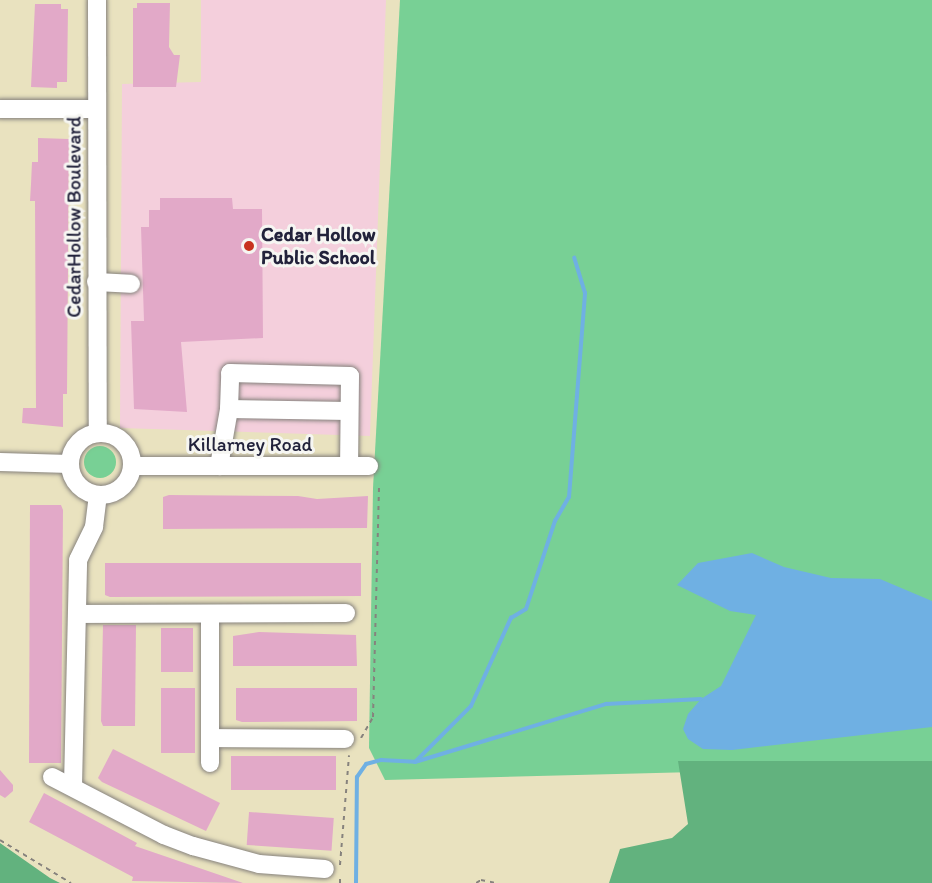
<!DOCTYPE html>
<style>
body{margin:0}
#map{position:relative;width:932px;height:883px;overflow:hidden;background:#e9e2bf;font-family:Itim,sans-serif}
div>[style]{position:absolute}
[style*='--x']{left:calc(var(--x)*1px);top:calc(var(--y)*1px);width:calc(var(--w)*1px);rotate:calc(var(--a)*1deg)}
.built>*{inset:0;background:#f4cfdc}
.green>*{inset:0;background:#78d095}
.round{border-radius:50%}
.forest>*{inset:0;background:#62b27e}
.water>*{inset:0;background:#6fb0e3}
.stream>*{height:4px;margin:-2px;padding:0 2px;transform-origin:2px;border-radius:2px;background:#6fb0e3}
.building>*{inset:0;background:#e2a9c8;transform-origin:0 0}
.path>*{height:2px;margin-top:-1px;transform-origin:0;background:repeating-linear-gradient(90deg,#86827d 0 4.5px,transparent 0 9px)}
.roads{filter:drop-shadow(0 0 2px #86827d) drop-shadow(0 0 2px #86827d)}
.minor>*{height:18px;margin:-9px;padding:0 9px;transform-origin:9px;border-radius:9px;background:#fff}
.minor>.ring{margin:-9px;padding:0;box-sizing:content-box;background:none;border:18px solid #fff;border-radius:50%}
.dots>*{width:16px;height:16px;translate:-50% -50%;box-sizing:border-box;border:3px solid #f6f6f2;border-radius:50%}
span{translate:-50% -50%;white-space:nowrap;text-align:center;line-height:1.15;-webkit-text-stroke:6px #f6f6f2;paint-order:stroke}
.street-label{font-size:20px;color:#22223b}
.poi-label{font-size:20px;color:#22223b;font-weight:700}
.left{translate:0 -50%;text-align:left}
</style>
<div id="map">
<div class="built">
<i style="clip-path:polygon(201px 0,386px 0,370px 436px,120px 428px,122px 84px,201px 82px)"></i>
</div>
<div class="green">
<i style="clip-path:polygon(400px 0,932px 0,932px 766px,385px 780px,369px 748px,373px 488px)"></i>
<i class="round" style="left:84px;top:446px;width:32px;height:32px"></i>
</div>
<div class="forest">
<i style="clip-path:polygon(678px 761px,932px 761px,932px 883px,609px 883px,620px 849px,672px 838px,688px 824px)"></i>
<i style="clip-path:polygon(0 843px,50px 878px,60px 883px,0 883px)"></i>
</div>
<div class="water">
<i style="clip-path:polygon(752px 553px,784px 567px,831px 578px,880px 579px,932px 601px,932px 727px,732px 750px,703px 749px,688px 739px,683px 729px,688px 714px,701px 699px,721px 686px,756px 615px,730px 611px,677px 585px,698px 563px)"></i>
</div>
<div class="stream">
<i style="--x:415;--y:762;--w:79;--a:-45"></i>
<i style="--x:471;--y:706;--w:97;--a:-65.6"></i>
<i style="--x:511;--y:618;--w:17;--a:-31"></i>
<i style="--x:526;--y:609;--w:93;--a:-71.8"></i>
<i style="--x:555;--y:521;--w:28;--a:-60"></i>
<i style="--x:569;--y:497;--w:205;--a:-85.5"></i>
<i style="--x:585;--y:293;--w:37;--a:-107"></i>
<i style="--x:356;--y:883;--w:106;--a:-89.5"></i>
<i style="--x:357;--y:777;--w:16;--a:-55"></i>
<i style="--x:366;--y:764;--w:16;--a:-15"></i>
<i style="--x:381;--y:760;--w:34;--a:3"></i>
<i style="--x:415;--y:762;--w:200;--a:-16.9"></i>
<i style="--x:606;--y:704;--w:95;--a:-3"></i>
</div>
<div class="building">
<i style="clip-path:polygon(137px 3px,170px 3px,169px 47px,174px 55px,180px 55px,176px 87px,133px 87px,133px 8px,137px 8px)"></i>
<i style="clip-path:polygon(35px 4px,61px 4px,61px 9px,68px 9px,67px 82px,57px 82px,57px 88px,31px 87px)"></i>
<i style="clip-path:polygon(38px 138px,69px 139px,67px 394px,63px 394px,63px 427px,22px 423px,23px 408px,36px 408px,35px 201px,30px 201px,31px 184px,32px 162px,38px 162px)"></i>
<i style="clip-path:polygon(160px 198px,232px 198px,233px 209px,262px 209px,263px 338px,181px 342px,187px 412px,134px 409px,131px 321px,144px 321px,141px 227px,149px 227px,149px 210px,160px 210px)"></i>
<i style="clip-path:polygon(169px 495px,298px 496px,317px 499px,368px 496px,367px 528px,163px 529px,163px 497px)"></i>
<i style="clip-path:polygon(30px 505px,61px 505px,63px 510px,61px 763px,29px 763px)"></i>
<i style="clip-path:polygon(105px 563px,361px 563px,361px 596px,110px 597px,105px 595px)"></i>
<i style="clip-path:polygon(103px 625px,136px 625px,135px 726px,103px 726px,101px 721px)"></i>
<i style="left:161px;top:628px;width:32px;height:44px"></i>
<i style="clip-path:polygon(259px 632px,356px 635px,357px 666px,233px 666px,233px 636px)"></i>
<i style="left:161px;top:688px;width:34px;height:65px"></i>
<i style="clip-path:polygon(236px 688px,357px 688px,357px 721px,242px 722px,236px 720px)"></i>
<i style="clip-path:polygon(113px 749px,220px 803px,206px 831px,102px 782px,98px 778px)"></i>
<i style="left:231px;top:756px;width:105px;height:34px"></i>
<i style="clip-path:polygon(0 770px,13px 785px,13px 791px,5px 798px,0 795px)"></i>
<i style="clip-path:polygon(44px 793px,137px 843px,135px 846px,243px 883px,132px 881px,133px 877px,29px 822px)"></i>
<i style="left:249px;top:812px;width:85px;height:33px;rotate:4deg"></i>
</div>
<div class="path">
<i style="--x:361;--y:738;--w:24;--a:-60"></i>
<i style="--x:373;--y:717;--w:229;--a:-88.5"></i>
<i style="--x:0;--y:840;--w:83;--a:31.2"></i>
<i style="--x:340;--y:865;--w:110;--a:-85.3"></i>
<i style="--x:340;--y:883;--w:9;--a:-90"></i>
<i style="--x:476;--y:883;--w:6;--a:-31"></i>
<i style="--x:481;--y:880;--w:15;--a:11"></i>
</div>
<div class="roads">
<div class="minor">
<i style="--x:97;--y:0;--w:433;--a:89.9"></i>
<i style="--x:0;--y:109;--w:96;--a:0"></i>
<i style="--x:96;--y:282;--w:35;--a:3"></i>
<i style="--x:348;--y:411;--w:119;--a:-179"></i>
<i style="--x:229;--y:409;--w:36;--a:-88"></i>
<i style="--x:230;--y:373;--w:120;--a:1.4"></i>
<i style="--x:350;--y:376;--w:90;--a:90.6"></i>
<i class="ring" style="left:70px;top:433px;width:44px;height:44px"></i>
<i style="--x:0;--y:462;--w:70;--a:1.6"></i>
<i style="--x:132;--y:466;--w:237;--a:0"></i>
<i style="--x:219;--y:466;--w:58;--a:-80"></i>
<i style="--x:78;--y:614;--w:268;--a:-0.2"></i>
<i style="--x:210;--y:738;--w:135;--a:0.4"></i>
<i style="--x:210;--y:763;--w:149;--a:-90"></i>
<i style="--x:52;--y:777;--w:126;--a:27.4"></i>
<i style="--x:164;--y:835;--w:31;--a:21"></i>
<i style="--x:193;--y:846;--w:68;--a:15.3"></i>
<i style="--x:259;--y:864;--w:66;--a:4.3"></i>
<i style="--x:73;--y:786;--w:226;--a:-88.7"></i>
<i style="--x:78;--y:560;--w:37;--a:-64"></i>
<i style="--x:94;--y:527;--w:32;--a:-83"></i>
</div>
</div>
<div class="dots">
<i style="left:249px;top:246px;background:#c8321e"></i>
</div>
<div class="street-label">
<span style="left:74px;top:217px;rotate:-90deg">CedarHollow Boulevard</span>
<span style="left:250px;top:444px">Killarney Road</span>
</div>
<div class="poi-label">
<span class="left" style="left:261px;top:246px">Cedar Hollow<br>Public School</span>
</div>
</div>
